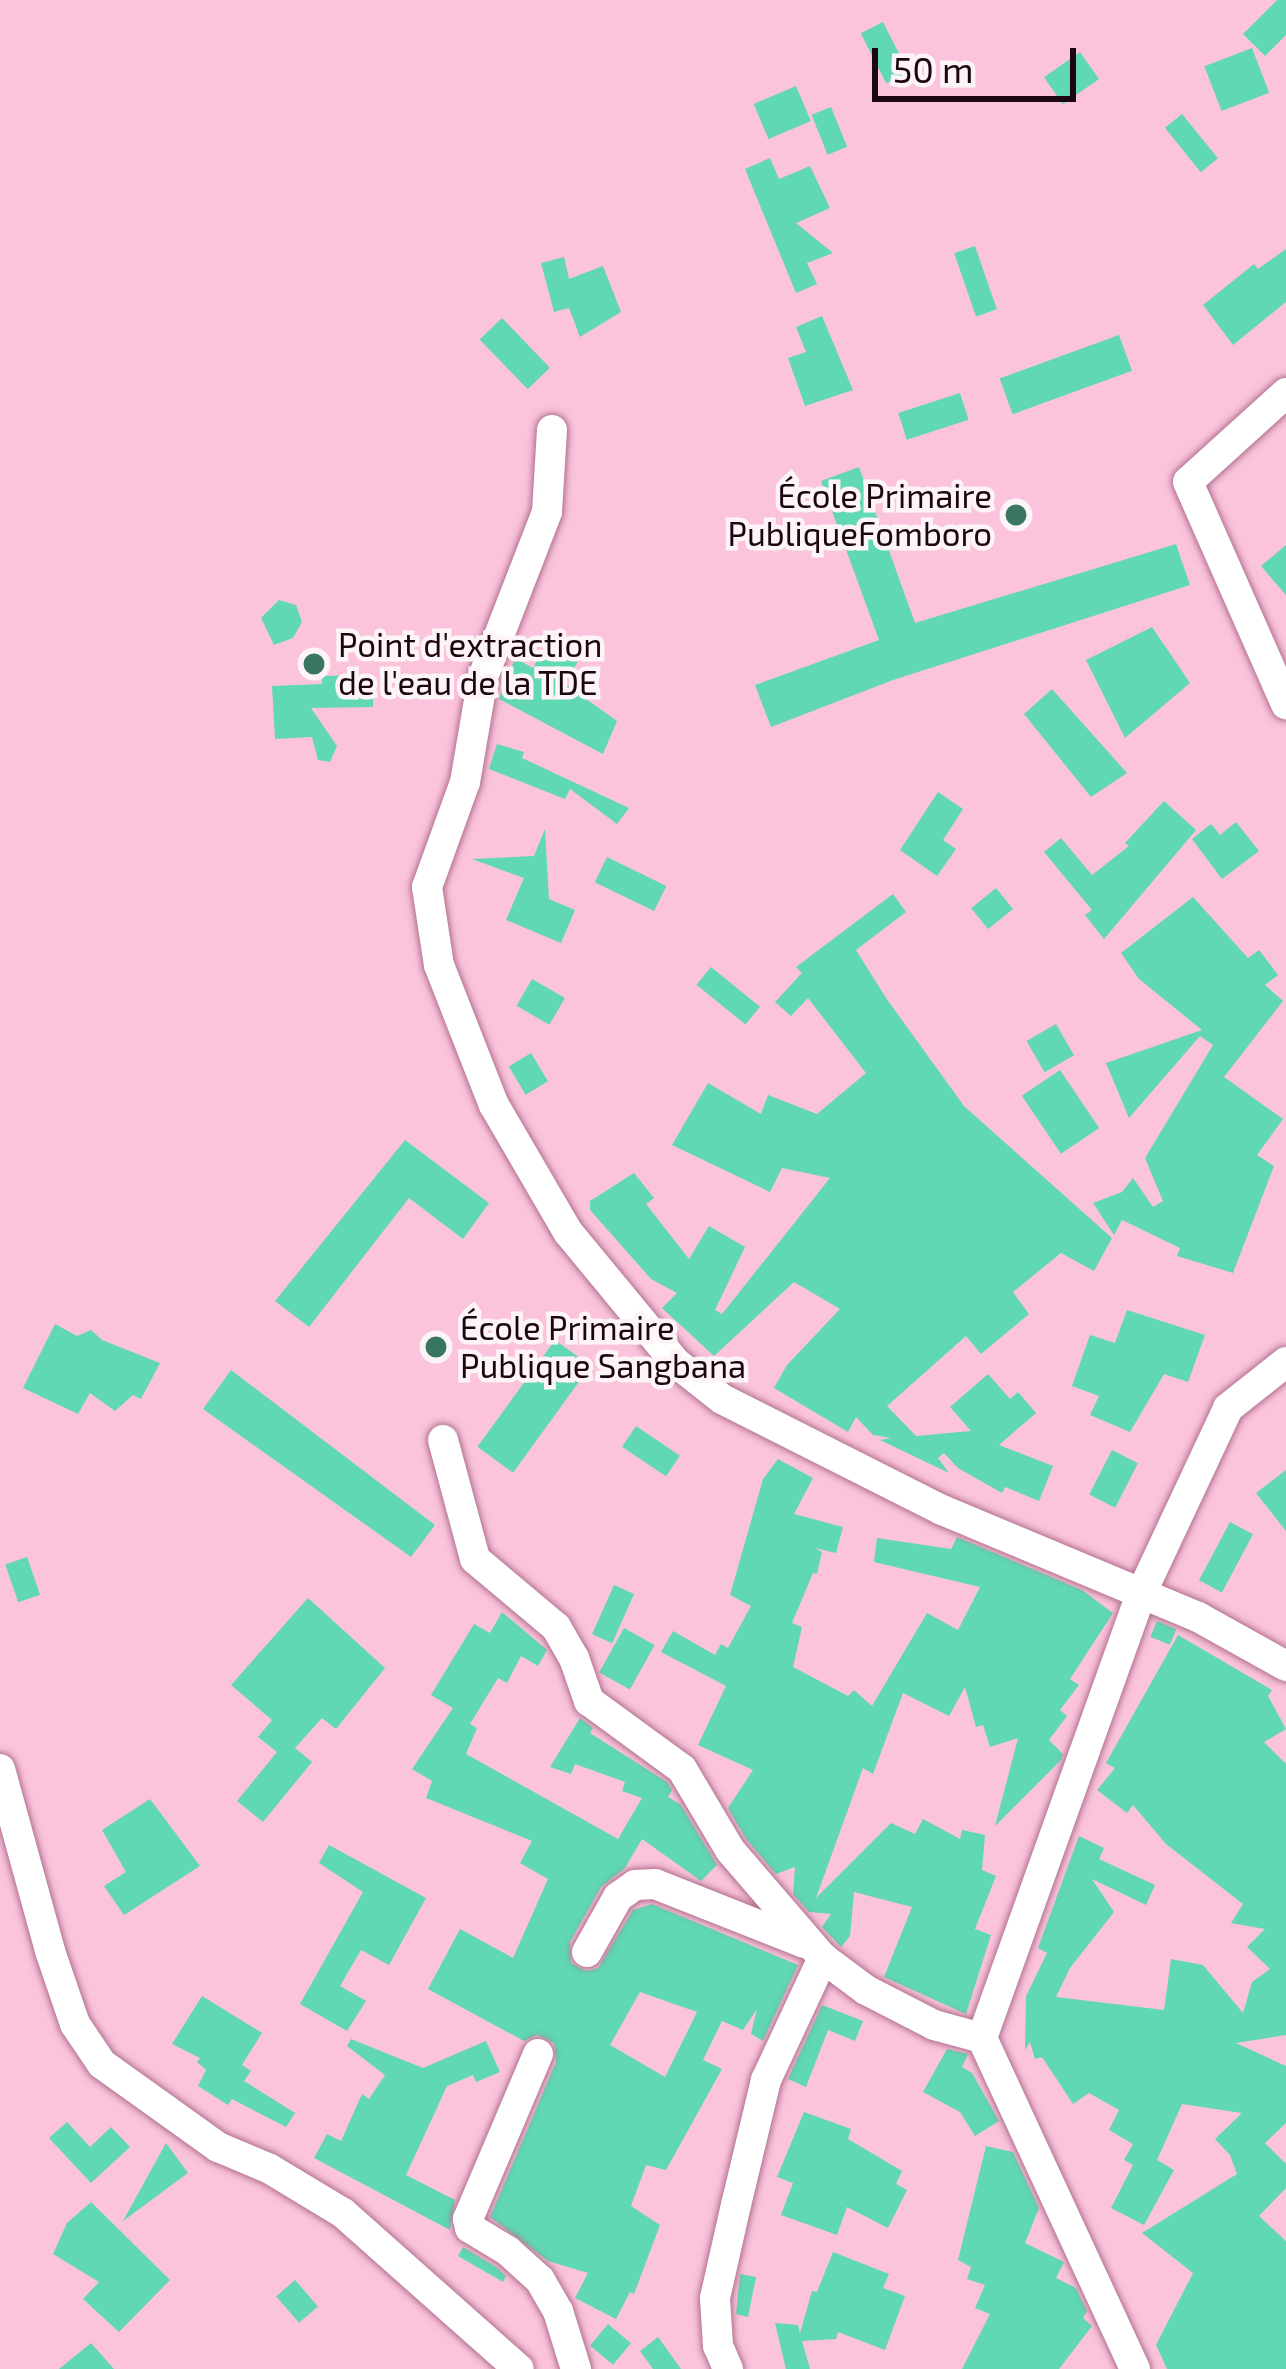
<!DOCTYPE html>
<meta charset="utf-8">
<style>
body{margin:0}
#map{position:relative;width:1286px;height:2369px;overflow:hidden;background:#fbc3dc;font-family:"Exo 2",sans-serif}
div>[style]{position:absolute}
[style*='--x']{left:calc(var(--x)*1px);top:calc(var(--y)*1px);width:calc(var(--w)*1px);rotate:calc(var(--a)*1deg)}
.building>*{inset:0;background:#5fd8b3;transform-origin:0 0}
.roads{filter:drop-shadow(0 0 3px #b17290) drop-shadow(0 0 3px #b17290)}
.street>*{height:30px;margin:-15px;padding:0 15px;transform-origin:15px;border-radius:15px;background:#fff}
.dots>*{width:33px;height:33px;translate:-50% -50%;box-sizing:border-box;border:6px solid #fcf4f7;border-radius:50%}
span{translate:-50% -50%;white-space:nowrap;text-align:center;line-height:1.15;-webkit-text-stroke:9px #fcf4f7;paint-order:stroke}
.poi-label{font-size:33px;color:#1c0611}
.right{translate:-100% -50%;text-align:right}
.left{translate:0 -50%;text-align:left}
.scale{position:absolute;left:872px;top:48px;width:204px;height:54px;box-sizing:border-box;border:6px solid #1c0611;border-top:0;padding-left:15px;font-size:36px;line-height:42px;white-space:nowrap;color:#1c0611;-webkit-text-stroke:9px #fcf4f7;paint-order:stroke}
</style>
<div id="map">
<div class="building">
<i style="clip-path:polygon(1277px 0,1286px 0,1286px 35px,1265px 56px,1243px 34px)"></i>
<i style="left:883px;top:22px;width:56px;height:25px;rotate:63deg"></i>
<i style="left:1252px;top:48px;width:48px;height:51px;rotate:69deg"></i>
<i style="left:1080px;top:52px;width:33px;height:44px;rotate:55deg"></i>
<i style="left:796px;top:86px;width:38px;height:46px;rotate:67deg"></i>
<i style="left:831px;top:107px;width:43px;height:21px;rotate:68deg"></i>
<i style="left:1182px;top:114px;width:57px;height:22px;rotate:51deg"></i>
<i style="clip-path:polygon(770px 158px,779px 179px,810px 166px,830px 208px,796px 223px,833px 253px,807px 263px,817px 284px,796px 293px,745px 169px)"></i>
<i style="left:975px;top:246px;width:67px;height:22px;rotate:71deg"></i>
<i style="clip-path:polygon(1286px 249px,1286px 302px,1233px 345px,1203px 305px,1254px 264px,1258px 269px)"></i>
<i style="clip-path:polygon(564px 257px,569px 279px,603px 266px,621px 312px,580px 337px,569px 308px,554px 312px,541px 263px)"></i>
<i style="clip-path:polygon(822px 316px,853px 390px,805px 406px,788px 358px,806px 352px,796px 327px)"></i>
<i style="left:502px;top:318px;width:69px;height:31px;rotate:46deg"></i>
<i style="left:1119px;top:335px;width:38px;height:127px;rotate:70deg"></i>
<i style="left:960px;top:393px;width:28px;height:65px;rotate:72deg"></i>
<i style="clip-path:polygon(859px 467px,915px 623px,1176px 544px,1190px 585px,893px 680px,771px 727px,755px 685px,879px 640px,821px 481px)"></i>
<i style="clip-path:polygon(1286px 545px,1286px 595px,1261px 566px)"></i>
<i style="clip-path:polygon(279px 600px,296px 605px,302px 622px,293px 638px,274px 645px,261px 618px)"></i>
<i style="clip-path:polygon(1152px 627px,1190px 683px,1125px 738px,1086px 660px)"></i>
<i style="clip-path:polygon(549px 639px,581px 656px,565px 684px,617px 721px,603px 754px,499px 699px,515px 658px,533px 668px)"></i>
<i style="clip-path:polygon(373px 675px,373px 707px,311px 708px,337px 746px,330px 762px,318px 760px,312px 737px,275px 739px,272px 686px,322px 684px,322px 676px)"></i>
<i style="clip-path:polygon(1052px 689px,1127px 773px,1091px 797px,1024px 714px)"></i>
<i style="clip-path:polygon(497px 744px,524px 752px,522px 758px,629px 808px,617px 824px,570px 789px,565px 799px,489px 769px)"></i>
<i style="clip-path:polygon(938px 792px,963px 809px,943px 840px,956px 849px,937px 876px,900px 850px)"></i>
<i style="clip-path:polygon(1164px 801px,1196px 830px,1104px 939px,1085px 915px,1092px 910px,1044px 852px,1061px 838px,1092px 875px,1129px 846px,1125px 843px)"></i>
<i style="clip-path:polygon(1236px 822px,1259px 851px,1222px 879px,1192px 839px,1211px 824px,1220px 835px)"></i>
<i style="clip-path:polygon(545px 829px,549px 899px,575px 910px,561px 943px,506px 920px,524px 878px,472px 859px,534px 856px)"></i>
<i style="left:607px;top:857px;width:66px;height:28px;rotate:26deg"></i>
<i style="left:996px;top:888px;width:27px;height:32px;rotate:51deg"></i>
<i style="clip-path:polygon(893px 894px,906px 912px,856px 950px,886px 998px,964px 1106px,1112px 1238px,1094px 1271px,1061px 1253px,1013px 1292px,1029px 1314px,981px 1354px,966px 1336px,887px 1406px,916px 1436px,971px 1431px,950px 1407px,988px 1374px,1010px 1399px,1018px 1392px,1036px 1413px,999px 1445px,1053px 1466px,1039px 1501px,1005px 1487px,1002px 1493px,958px 1468px,944px 1453px,938px 1458px,949px 1473px,880px 1440px,891px 1438px,873px 1435px,856px 1417px,848px 1432px,774px 1388px,787px 1365px,840px 1309px,794px 1282px,714px 1356px,662px 1308px,677px 1293px,651px 1279px,590px 1210px,590px 1201px,634px 1173px,654px 1198px,646px 1204px,689px 1259px,709px 1226px,745px 1247px,715px 1310px,722px 1314px,830px 1178px,782px 1168px,770px 1192px,672px 1145px,708px 1083px,761px 1114px,768px 1095px,817px 1114px,866px 1073px,808px 998px,791px 1016px,775px 1002px,802px 973px,796px 967px)"></i>
<i style="clip-path:polygon(1193px 897px,1248px 958px,1259px 950px,1278px 975px,1265px 985px,1283px 1001px,1224px 1077px,1283px 1119px,1257px 1155px,1274px 1166px,1233px 1273px,1177px 1256px,1180px 1248px,1122px 1220px,1114px 1235px,1093px 1203px,1122px 1192px,1133px 1178px,1153px 1207px,1163px 1201px,1145px 1158px,1213px 1045px,1200px 1036px,1129px 1118px,1106px 1063px,1202px 1030px,1139px 979px,1121px 953px)"></i>
<i style="left:711px;top:967px;width:63px;height:23px;rotate:39deg"></i>
<i style="left:532px;top:979px;width:38px;height:31px;rotate:30deg"></i>
<i style="left:1056px;top:1024px;width:36px;height:34px;rotate:60deg"></i>
<i style="left:531px;top:1053px;width:33px;height:26px;rotate:59deg"></i>
<i style="left:1060px;top:1070px;width:70px;height:46px;rotate:56deg"></i>
<i style="clip-path:polygon(405px 1140px,489px 1203px,463px 1239px,409px 1198px,309px 1327px,275px 1301px)"></i>
<i style="clip-path:polygon(1127px 1310px,1205px 1335px,1188px 1382px,1164px 1374px,1130px 1432px,1090px 1415px,1099px 1396px,1072px 1386px,1090px 1335px,1115px 1343px)"></i>
<i style="clip-path:polygon(55px 1324px,77px 1336px,91px 1330px,102px 1340px,160px 1363px,141px 1399px,133px 1395px,115px 1411px,90px 1393px,78px 1414px,23px 1388px)"></i>
<i style="left:555px;top:1340px;width:44px;height:132px;rotate:36deg"></i>
<i style="clip-path:polygon(231px 1370px,435px 1525px,411px 1557px,203px 1409px)"></i>
<i style="left:636px;top:1426px;width:53px;height:25px;rotate:34deg"></i>
<i style="left:1112px;top:1450px;width:29px;height:50px;rotate:27deg"></i>
<i style="clip-path:polygon(778px 1459px,813px 1478px,794px 1514px,843px 1527px,836px 1553px,815px 1548px,822px 1552px,817px 1574px,813px 1573px,792px 1623px,802px 1627px,793px 1667px,848px 1696px,854px 1690px,872px 1706px,927px 1613px,958px 1630px,980px 1587px,874px 1562px,877px 1538px,951px 1549px,957px 1537px,1082px 1590px,1113px 1613px,1070px 1679px,1079px 1685px,1060px 1710px,1067px 1716px,1049px 1740px,1063px 1754px,1061px 1760px,995px 1826px,1018px 1738px,990px 1747px,983px 1725px,976px 1727px,965px 1687px,949px 1716px,903px 1693px,873px 1774px,863px 1768px,816px 1898px,891px 1823px,915px 1834px,923px 1819px,960px 1839px,962px 1830px,985px 1835px,982px 1870px,996px 1876px,975px 1929px,991px 1935px,966px 2014px,884px 1977px,912px 1907px,854px 1892px,850px 1936px,841px 1947px,822px 1927px,831px 1914px,809px 1912px,793px 1894px,795px 1867px,776px 1874px,746px 1839px,728px 1808px,753px 1770px,698px 1745px,726px 1686px,661px 1652px,673px 1631px,715px 1655px,721px 1644px,728px 1648px,751px 1606px,730px 1595px,763px 1479px)"></i>
<i style="clip-path:polygon(1286px 1470px,1286px 1531px,1256px 1493px)"></i>
<i style="left:1230px;top:1522px;width:26px;height:66px;rotate:28deg"></i>
<i style="left:27px;top:1557px;width:40px;height:23px;rotate:71deg"></i>
<i style="left:614px;top:1585px;width:22px;height:54px;rotate:24deg"></i>
<i style="clip-path:polygon(308px 1598px,385px 1668px,336px 1729px,322px 1718px,295px 1748px,312px 1762px,263px 1822px,237px 1801px,277px 1752px,258px 1737px,272px 1720px,231px 1685px)"></i>
<i style="clip-path:polygon(evenodd,502px 1612px,547px 1650px,538px 1666px,521px 1656px,507px 1683px,498px 1678px,470px 1724px,477px 1728px,466px 1754px,618px 1839px,642px 1798px,622px 1791px,625px 1782px,575px 1764px,571px 1774px,550px 1767px,580px 1718px,593px 1728px,590px 1733px,667px 1782px,672px 1790px,668px 1797px,681px 1805px,717px 1865px,701px 1881px,642px 1839px,625px 1868px,601px 1887px,570px 1942px,571px 1963px,586px 1971px,598px 1968px,633px 1910px,652px 1904px,798px 1965px,763px 2041px,751px 2034px,757px 2009px,743px 2030px,722px 2021px,703px 2060px,722px 2069px,666px 2170px,646px 2165px,631px 2206px,660px 2225px,634px 2294px,630px 2292px,616px 2319px,575px 2298px,588px 2273px,548px 2261px,490px 2217px,556px 2062px,554px 2043px,537px 2035px,524px 2041px,428px 1989px,460px 1929px,513px 1958px,548px 1879px,520px 1863px,532px 1841px,426px 1798px,432px 1781px,412px 1769px,453px 1708px,431px 1695px,474px 1624px,490px 1633px,502px 1612px,640px 1992px,697px 2012px,665px 2077px,610px 2045px,640px 1992px)"></i>
<i style="left:1157px;top:1621px;width:21px;height:17px;rotate:23deg"></i>
<i style="left:624px;top:1628px;width:35px;height:51px;rotate:29deg"></i>
<i style="clip-path:polygon(1178px 1635px,1272px 1690px,1268px 1696px,1286px 1729px,1264px 1742px,1286px 1764px,1286px 2035px,1236px 2043px,1286px 2066px,1286px 2123px,1265px 2143px,1286px 2164px,1286px 2188px,1259px 2216px,1286px 2241px,1286px 2369px,1167px 2369px,1156px 2345px,1193px 2273px,1142px 2233px,1237px 2174px,1230px 2155px,1215px 2139px,1242px 2113px,1182px 2104px,1157px 2160px,1174px 2170px,1144px 2225px,1111px 2208px,1133px 2165px,1124px 2160px,1133px 2144px,1109px 2130px,1119px 2110px,1089px 2093px,1073px 2104px,1042px 2057px,1035px 2059px,1030px 2042px,1025px 2050px,1026px 1996px,1047px 1953px,1038px 1948px,1079px 1836px,1104px 1848px,1099px 1859px,1155px 1885px,1146px 1905px,1092px 1879px,1114px 1912px,1070px 1968px,1056px 1997px,1164px 2010px,1171px 1959px,1203px 1965px,1243px 2013px,1252px 1982px,1270px 1969px,1247px 1947px,1265px 1929px,1231px 1923px,1243px 1904px,1166px 1844px,1133px 1805px,1127px 1813px,1097px 1790px,1115px 1768px,1106px 1763px)"></i>
<i style="clip-path:polygon(150px 1799px,200px 1866px,124px 1915px,104px 1886px,126px 1872px,102px 1830px)"></i>
<i style="clip-path:polygon(329px 1845px,426px 1898px,389px 1965px,361px 1950px,340px 1986px,366px 2001px,347px 2031px,300px 2004px,363px 1892px,319px 1863px)"></i>
<i style="clip-path:polygon(202px 1996px,262px 2033px,242px 2065px,251px 2071px,244px 2081px,295px 2113px,286px 2127px,232px 2099px,228px 2105px,198px 2086px,206px 2070px,197px 2062px,200px 2058px,172px 2044px)"></i>
<i style="clip-path:polygon(822px 2005px,863px 2021px,855px 2041px,828px 2030px,806px 2087px,788px 2079px)"></i>
<i style="clip-path:polygon(351px 2039px,423px 2068px,486px 2041px,500px 2072px,476px 2082px,473px 2075px,447px 2086px,406px 2175px,455px 2200px,450px 2230px,314px 2158px,327px 2134px,341px 2141px,362px 2094px,369px 2099px,385px 2075px,347px 2046px)"></i>
<i style="clip-path:polygon(947px 2049px,968px 2054px,962px 2067px,972px 2073px,999px 2121px,975px 2136px,960px 2112px,923px 2092px)"></i>
<i style="clip-path:polygon(804px 2112px,851px 2129px,848px 2139px,902px 2171px,896px 2184px,907px 2190px,888px 2228px,847px 2207px,837px 2235px,781px 2215px,793px 2183px,777px 2177px)"></i>
<i style="clip-path:polygon(67px 2122px,90px 2147px,111px 2127px,130px 2147px,91px 2183px,49px 2138px)"></i>
<i style="clip-path:polygon(166px 2143px,188px 2173px,123px 2221px)"></i>
<i style="clip-path:polygon(986px 2146px,1013px 2152px,1039px 2208px,1025px 2243px,1064px 2262px,1056px 2278px,1076px 2288px,1087px 2311px,1083px 2318px,1092px 2326px,1059px 2369px,962px 2369px,990px 2314px,975px 2308px,985px 2285px,967px 2279px,971px 2267px,958px 2260px)"></i>
<i style="clip-path:polygon(91px 2202px,170px 2280px,119px 2332px,83px 2299px,99px 2282px,53px 2254px,67px 2223px)"></i>
<i style="clip-path:polygon(463px 2247px,496px 2267px,506px 2276px,503px 2282px,458px 2256px)"></i>
<i style="clip-path:polygon(833px 2252px,889px 2274px,883px 2288px,905px 2296px,885px 2350px,838px 2332px,836px 2339px,802px 2341px,810px 2369px,786px 2369px,775px 2323px,798px 2325px,800px 2333px,812px 2291px,817px 2292px)"></i>
<i style="clip-path:polygon(740px 2274px,756px 2277px,748px 2317px,736px 2314px)"></i>
<i style="left:295px;top:2280px;width:35px;height:25px;rotate:49deg"></i>
<i style="left:608px;top:2324px;width:30px;height:28px;rotate:40deg"></i>
<i style="clip-path:polygon(658px 2337px,681px 2369px,653px 2369px,640px 2351px)"></i>
<i style="clip-path:polygon(91px 2343px,114px 2369px,59px 2369px)"></i>
</div>
<div class="roads">
<div class="street">
<i style="--x:1286;--y:393;--w:132;--a:137.8"></i>
<i style="--x:1188;--y:482;--w:243;--a:66.2"></i>
<i style="--x:552;--y:430;--w:82;--a:93.5"></i>
<i style="--x:547;--y:512;--w:177;--a:111.2"></i>
<i style="--x:483;--y:677;--w:107;--a:99.7"></i>
<i style="--x:465;--y:782;--w:112;--a:109.9"></i>
<i style="--x:427;--y:887;--w:79;--a:81.3"></i>
<i style="--x:439;--y:965;--w:150;--a:68.6"></i>
<i style="--x:494;--y:1105;--w:147;--a:59.8"></i>
<i style="--x:568;--y:1232;--w:168;--a:50.5"></i>
<i style="--x:675;--y:1362;--w:60;--a:38.2"></i>
<i style="--x:722;--y:1399;--w:246;--a:26.8"></i>
<i style="--x:942;--y:1510;--w:277;--a:22.7"></i>
<i style="--x:1198;--y:1617;--w:101;--a:29.1"></i>
<i style="--x:443;--y:1440;--w:123;--a:74.9"></i>
<i style="--x:475;--y:1559;--w:106;--a:40"></i>
<i style="--x:556;--y:1627;--w:36;--a:60"></i>
<i style="--x:574;--y:1658;--w:46;--a:70.8"></i>
<i style="--x:589;--y:1701;--w:115;--a:36.2"></i>
<i style="--x:682;--y:1769;--w:94;--a:59.3"></i>
<i style="--x:730;--y:1850;--w:143;--a:49.3"></i>
<i style="--x:823;--y:1958;--w:54;--a:36.7"></i>
<i style="--x:866;--y:1990;--w:76;--a:27.2"></i>
<i style="--x:934;--y:2025;--w:50;--a:15.2"></i>
<i style="--x:0;--y:1769;--w:189;--a:74.6"></i>
<i style="--x:50;--y:1951;--w:77;--a:71.1"></i>
<i style="--x:75;--y:2024;--w:48;--a:56"></i>
<i style="--x:102;--y:2064;--w:143;--a:35.6"></i>
<i style="--x:218;--y:2147;--w:56;--a:22.9"></i>
<i style="--x:270;--y:2169;--w:85;--a:31.1"></i>
<i style="--x:343;--y:2213;--w:235;--a:41.6"></i>
<i style="--x:587;--y:1952;--w:63;--a:-60.6"></i>
<i style="--x:618;--y:1897;--w:21;--a:-35"></i>
<i style="--x:635;--y:1885;--w:20;--a:-3"></i>
<i style="--x:655;--y:1884;--w:160;--a:21.6"></i>
<i style="--x:538;--y:2054;--w:179;--a:113"></i>
<i style="--x:468;--y:2219;--w:9;--a:77"></i>
<i style="--x:470;--y:2228;--w:44;--a:31.2"></i>
<i style="--x:508;--y:2251;--w:43;--a:42.2"></i>
<i style="--x:540;--y:2280;--w:36;--a:60"></i>
<i style="--x:558;--y:2311;--w:61;--a:72.8"></i>
<i style="--x:728;--y:2369;--w:25;--a:-113"></i>
<i style="--x:718;--y:2346;--w:48;--a:-93.6"></i>
<i style="--x:715;--y:2298;--w:95;--a:-77.3"></i>
<i style="--x:736;--y:2205;--w:129;--a:-76.5"></i>
<i style="--x:766;--y:2080;--w:135;--a:-65"></i>
<i style="--x:1135;--y:2369;--w:365;--a:-114.8"></i>
<i style="--x:982;--y:2038;--w:472;--a:-70.3"></i>
<i style="--x:1141;--y:1594;--w:205;--a:-64.9"></i>
<i style="--x:1228;--y:1408;--w:74;--a:-38.4"></i>
</div>
</div>
<div class="dots">
<i style="left:1016px;top:515px;background:#397662"></i>
<i style="left:314px;top:664px;background:#397662"></i>
<i style="left:436px;top:1347px;background:#397662"></i>
</div>
<div class="poi-label">
<span class="right" style="left:992px;top:515px">École Primaire<br>PubliqueFomboro</span>
<span class="left" style="left:338px;top:664px">Point d'extraction<br>de l'eau de la TDE</span>
<span class="left" style="left:460px;top:1347px">École Primaire<br>Publique Sangbana</span>
</div>
<div class="scale">50 m</div>
</div>
